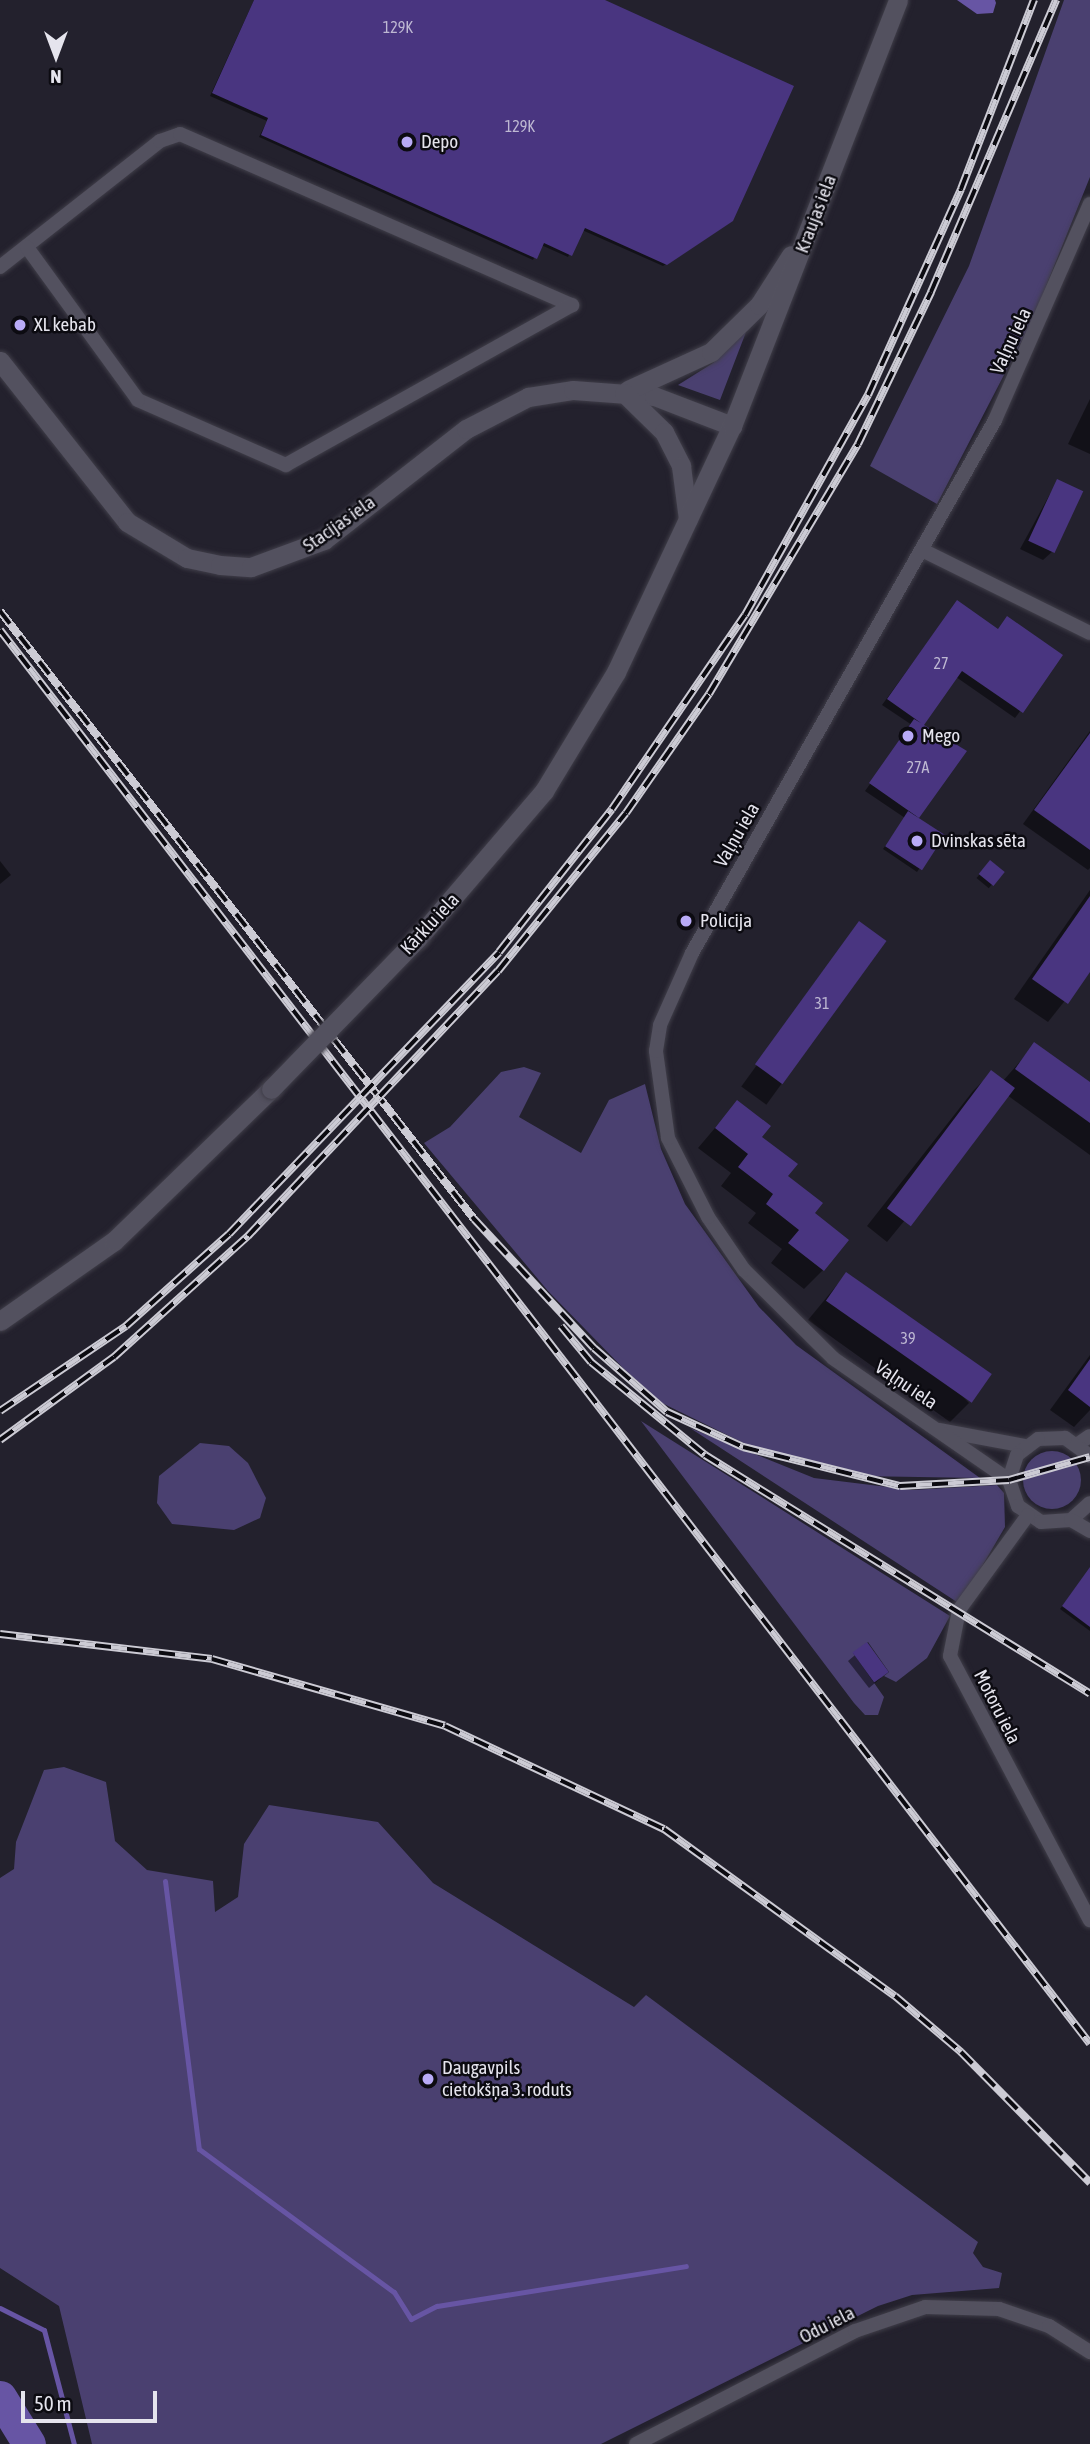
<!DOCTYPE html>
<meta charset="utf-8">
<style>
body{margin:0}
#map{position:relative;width:1090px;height:2444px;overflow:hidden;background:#23212d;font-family:"Asap Condensed",sans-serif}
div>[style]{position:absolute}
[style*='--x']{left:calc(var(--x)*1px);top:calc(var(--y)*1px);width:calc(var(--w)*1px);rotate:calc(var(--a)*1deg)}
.green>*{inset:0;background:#4a4070}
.round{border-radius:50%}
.water>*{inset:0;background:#6755a4}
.shadow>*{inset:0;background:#0007;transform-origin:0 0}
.stream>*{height:5px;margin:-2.5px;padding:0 2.5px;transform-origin:2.5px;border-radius:2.5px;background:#6755a4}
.river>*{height:33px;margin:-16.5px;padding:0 16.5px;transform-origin:16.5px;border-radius:16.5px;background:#6755a4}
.building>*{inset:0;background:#493580;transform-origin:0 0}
.roads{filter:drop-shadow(0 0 2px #403e49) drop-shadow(0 0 2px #403e49)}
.minor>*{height:14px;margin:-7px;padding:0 7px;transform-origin:7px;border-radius:7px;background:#53515f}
.tertiary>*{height:19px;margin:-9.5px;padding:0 9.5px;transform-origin:9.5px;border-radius:9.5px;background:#53515f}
.rail>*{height:8px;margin-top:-4px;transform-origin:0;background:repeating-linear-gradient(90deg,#0c0b11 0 16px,#cccbd4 0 32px);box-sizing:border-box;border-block:2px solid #cccbd4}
.bridges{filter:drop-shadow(0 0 2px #403e49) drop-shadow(0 0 2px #403e49)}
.tertiary-bridge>*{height:19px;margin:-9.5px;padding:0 9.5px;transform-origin:9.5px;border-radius:9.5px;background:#53515f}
.dots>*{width:19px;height:19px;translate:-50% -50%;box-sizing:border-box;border:4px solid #0c0b11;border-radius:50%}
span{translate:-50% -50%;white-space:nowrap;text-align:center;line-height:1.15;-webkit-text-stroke:5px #0c0b11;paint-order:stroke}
.number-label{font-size:16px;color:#beb8d2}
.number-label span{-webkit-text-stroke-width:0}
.poi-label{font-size:19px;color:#e5e4ed}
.left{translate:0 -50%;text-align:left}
.street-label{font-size:19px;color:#e5e4ed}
.north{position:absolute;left:21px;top:21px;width:70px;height:70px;-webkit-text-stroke:5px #0c0b11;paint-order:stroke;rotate:180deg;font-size:19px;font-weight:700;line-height:28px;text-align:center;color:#e5e4ed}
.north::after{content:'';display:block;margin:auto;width:24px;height:32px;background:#e5e4ed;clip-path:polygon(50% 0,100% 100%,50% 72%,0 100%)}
.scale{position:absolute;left:21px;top:2391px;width:136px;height:32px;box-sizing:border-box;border:4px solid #e5e4ed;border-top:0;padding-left:9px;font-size:21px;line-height:24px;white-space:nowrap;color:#e5e4ed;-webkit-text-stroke:5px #0c0b11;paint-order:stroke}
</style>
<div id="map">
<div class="green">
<i style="clip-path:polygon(1064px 0,1090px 0,1090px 177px,1032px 321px,937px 504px,870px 466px,969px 266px)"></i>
<i style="clip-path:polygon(746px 332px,720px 400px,678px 385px,713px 363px)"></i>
<i style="clip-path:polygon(524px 1067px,541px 1073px,519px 1117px,581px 1153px,609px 1100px,645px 1084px,661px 1149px,685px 1204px,759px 1307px,796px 1345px,980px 1478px,857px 1476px,762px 1452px,662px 1403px,623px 1368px,548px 1291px,424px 1143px,450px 1127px,501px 1072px)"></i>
<i style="clip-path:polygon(641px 1421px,950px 1616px,927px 1658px,896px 1682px,884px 1676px,889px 1672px,868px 1642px,853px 1653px,884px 1697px,878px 1715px,865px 1715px,854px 1703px)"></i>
<i style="clip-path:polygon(690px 1428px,814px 1478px,912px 1490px,997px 1485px,1004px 1493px,1005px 1527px,960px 1604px)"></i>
<i style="clip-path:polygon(200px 1443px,229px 1446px,248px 1463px,266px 1498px,260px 1518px,234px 1530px,172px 1524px,157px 1503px,159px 1476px)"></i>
<i class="round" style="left:1023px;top:1451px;width:58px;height:58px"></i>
<i style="clip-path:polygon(64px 1767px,106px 1782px,115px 1841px,147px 1870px,213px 1881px,215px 1912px,238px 1897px,244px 1844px,269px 1805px,378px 1822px,433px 1883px,634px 2007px,646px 1995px,978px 2242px,973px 2253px,983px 2267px,1002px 2273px,999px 2288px,912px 2295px,878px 2306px,601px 2444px,92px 2444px,59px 2306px,0 2268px,0 1878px,14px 1869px,16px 1842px,44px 1770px)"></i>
</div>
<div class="water">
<i style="clip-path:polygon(957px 0,995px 0,996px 3px,993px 13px,977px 14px)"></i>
</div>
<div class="shadow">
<i style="clip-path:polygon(254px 0,600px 0,729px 223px,663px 266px,582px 230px,568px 257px,541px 245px,533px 260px,259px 137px,267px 121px,210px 96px)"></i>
<i style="clip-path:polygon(1090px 399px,1090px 454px,1068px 444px)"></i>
<i style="clip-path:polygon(1057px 481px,1053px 551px,1043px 560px,1020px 549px)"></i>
<i style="clip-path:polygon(957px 602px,997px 631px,1061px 655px,1015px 718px,956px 677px,922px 726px,916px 819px,942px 835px,917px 872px,883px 849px,905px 818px,865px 791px,912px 725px,882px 705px)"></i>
<i style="clip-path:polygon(1090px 731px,1090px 868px,1088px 870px,1023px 824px)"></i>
<i style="clip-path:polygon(0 861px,11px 875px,0 884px)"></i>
<i style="left:990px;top:862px;width:16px;height:21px;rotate:40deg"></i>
<i style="clip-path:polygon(1090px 890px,1090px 969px,1048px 1022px,1014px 999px)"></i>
<i style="left:860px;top:923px;width:31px;height:202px;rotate:36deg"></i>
<i style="clip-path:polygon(1035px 1044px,1090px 1084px,1090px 1155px,1007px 1095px,887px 1242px,867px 1226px,973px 1091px,992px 1072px,1003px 1081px)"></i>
<i style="clip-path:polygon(737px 1102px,812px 1213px,823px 1270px,804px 1289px,771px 1263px,782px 1249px,748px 1223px,756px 1213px,721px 1186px,731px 1173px,698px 1148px)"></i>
<i style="clip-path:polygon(846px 1274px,969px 1403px,950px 1422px,808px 1320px)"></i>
<i style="clip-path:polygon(1090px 1355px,1090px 1410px,1074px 1427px,1050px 1410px)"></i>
<i style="clip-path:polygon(1083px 1578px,1090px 1580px,1090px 1631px,1060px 1609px)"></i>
<i style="clip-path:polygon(867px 1645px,881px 1678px,869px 1688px,848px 1661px)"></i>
</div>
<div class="stream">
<i style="--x:165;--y:1881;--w:270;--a:82.8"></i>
<i style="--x:199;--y:2149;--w:242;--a:36.3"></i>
<i style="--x:394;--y:2292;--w:32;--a:58"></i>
<i style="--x:411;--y:2319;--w:29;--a:-27"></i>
<i style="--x:437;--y:2306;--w:252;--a:-9.1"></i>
<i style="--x:0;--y:2308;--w:49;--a:26.6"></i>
<i style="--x:44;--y:2330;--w:118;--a:75.3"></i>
</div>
<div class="river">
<i style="--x:0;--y:2397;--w:55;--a:58.3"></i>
</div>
<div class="building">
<i style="clip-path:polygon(254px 0,605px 0,794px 86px,733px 221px,667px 265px,585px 228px,572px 256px,544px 243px,537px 259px,261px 135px,268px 118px,212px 93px)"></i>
<i style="left:1057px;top:479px;width:29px;height:68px;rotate:25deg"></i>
<i style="clip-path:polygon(957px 600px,998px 629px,1007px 616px,1063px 655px,1023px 713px,962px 671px,924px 725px,967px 751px,919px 818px,869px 783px,914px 719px,921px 723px,887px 699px)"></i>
<i style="clip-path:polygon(1090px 733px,1090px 850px,1034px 810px)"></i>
<i style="left:908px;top:811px;width:44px;height:42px;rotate:33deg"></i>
<i style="left:990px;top:860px;width:19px;height:18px;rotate:39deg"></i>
<i style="clip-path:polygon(1090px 896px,1090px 972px,1068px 1004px,1032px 979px)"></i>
<i style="left:859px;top:921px;width:34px;height:177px;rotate:36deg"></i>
<i style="clip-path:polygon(1034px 1042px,1090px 1082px,1090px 1123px,1015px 1069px)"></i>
<i style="left:991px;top:1070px;width:30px;height:173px;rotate:37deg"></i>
<i style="clip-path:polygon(737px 1100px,771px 1126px,762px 1137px,798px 1164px,788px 1176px,823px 1203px,815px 1213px,849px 1240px,824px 1271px,788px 1243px,799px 1230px,766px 1204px,773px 1194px,738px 1167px,748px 1154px,715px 1128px)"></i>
<i style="left:846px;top:1272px;width:178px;height:35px;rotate:35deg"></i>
<i style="clip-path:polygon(1090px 1359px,1090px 1407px,1068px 1390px)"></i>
<i style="clip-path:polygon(1090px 1567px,1090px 1627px,1062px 1606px)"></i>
<i style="left:867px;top:1642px;width:37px;height:18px;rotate:54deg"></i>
</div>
<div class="roads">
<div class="minor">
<i style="--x:0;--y:267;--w:204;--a:-38.2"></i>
<i style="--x:160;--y:141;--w:21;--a:-19"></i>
<i style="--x:180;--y:134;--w:428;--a:23.6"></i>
<i style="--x:572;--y:305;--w:328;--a:150.8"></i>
<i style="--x:286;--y:465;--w:162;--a:-156.3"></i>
<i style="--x:138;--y:400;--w:189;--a:-126"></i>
<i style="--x:922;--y:550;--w:187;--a:26.3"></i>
<i style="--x:939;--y:1430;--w:87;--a:10.5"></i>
<i style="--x:1078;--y:1444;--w:14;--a:-34"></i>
<i style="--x:1090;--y:1456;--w:31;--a:-144"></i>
<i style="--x:1065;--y:1438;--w:27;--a:178"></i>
<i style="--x:1038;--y:1439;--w:26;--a:143"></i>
<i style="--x:1017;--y:1455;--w:26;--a:108"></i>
<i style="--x:1009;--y:1480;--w:28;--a:71"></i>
<i style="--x:1018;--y:1506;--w:28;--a:35"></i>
<i style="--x:1041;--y:1522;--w:30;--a:-4"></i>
<i style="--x:1071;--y:1520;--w:25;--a:-42"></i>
<i style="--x:1009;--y:1480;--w:214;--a:-145.3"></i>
<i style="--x:833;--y:1358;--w:125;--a:-135.3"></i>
<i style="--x:744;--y:1270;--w:64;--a:-124.2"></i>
<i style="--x:708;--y:1217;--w:89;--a:-116.9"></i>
<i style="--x:668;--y:1138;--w:88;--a:-97.9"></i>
<i style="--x:656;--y:1051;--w:26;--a:-81"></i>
<i style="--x:660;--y:1025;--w:79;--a:-66"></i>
<i style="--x:692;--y:953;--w:613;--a:-60.38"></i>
<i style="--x:995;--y:420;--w:236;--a:-66.3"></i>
<i style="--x:1028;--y:1515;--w:117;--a:126"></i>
<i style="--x:959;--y:1610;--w:47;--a:101.1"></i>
<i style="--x:950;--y:1656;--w:299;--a:62.1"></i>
<i style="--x:1071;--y:1520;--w:22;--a:30"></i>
<i style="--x:636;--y:2444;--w:246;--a:-27.3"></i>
<i style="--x:855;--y:2331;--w:74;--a:-18.9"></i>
<i style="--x:925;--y:2307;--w:74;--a:1.5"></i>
<i style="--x:999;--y:2309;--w:53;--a:18.8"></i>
<i style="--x:1049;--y:2326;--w:49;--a:32.4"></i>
</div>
<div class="tertiary">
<i style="--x:0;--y:361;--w:205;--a:51.7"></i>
<i style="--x:127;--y:522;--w:70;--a:31"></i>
<i style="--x:187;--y:558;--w:34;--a:12"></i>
<i style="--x:220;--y:565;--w:31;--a:4"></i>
<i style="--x:251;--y:567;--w:78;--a:-20.3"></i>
<i style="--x:324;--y:540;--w:180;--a:-38"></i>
<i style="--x:466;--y:429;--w:70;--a:-27.3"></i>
<i style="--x:528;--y:397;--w:46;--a:-8.8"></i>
<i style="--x:573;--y:390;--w:81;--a:4.2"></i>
<i style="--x:654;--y:396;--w:84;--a:21"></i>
<i style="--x:628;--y:390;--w:91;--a:-24.6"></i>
<i style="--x:711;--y:352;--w:67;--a:-44.4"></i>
<i style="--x:759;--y:305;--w:59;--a:-57.4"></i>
<i style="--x:624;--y:393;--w:56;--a:44.3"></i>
<i style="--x:664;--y:432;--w:38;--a:63"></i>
<i style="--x:681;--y:466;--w:53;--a:82.5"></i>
<i style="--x:418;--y:938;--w:194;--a:-49.4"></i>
<i style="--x:544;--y:791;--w:139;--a:-58.8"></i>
<i style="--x:616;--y:672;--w:272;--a:-64.8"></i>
<i style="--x:732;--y:426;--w:457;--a:-68.7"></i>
<i style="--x:0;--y:1321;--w:139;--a:-35.1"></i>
<i style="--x:114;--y:1241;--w:219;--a:-44.1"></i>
</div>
</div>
<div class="rail">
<i style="--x:0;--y:611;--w:771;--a:52.06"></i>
<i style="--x:474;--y:1219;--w:176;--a:47.1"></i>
<i style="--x:594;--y:1348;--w:97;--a:41.2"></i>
<i style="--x:667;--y:1412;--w:84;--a:24.7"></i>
<i style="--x:743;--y:1447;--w:162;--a:14"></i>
<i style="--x:900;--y:1486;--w:109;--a:-3.2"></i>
<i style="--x:1009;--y:1480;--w:84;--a:-15.9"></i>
<i style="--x:0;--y:630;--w:1785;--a:52.37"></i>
<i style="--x:561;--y:1326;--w:47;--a:50.2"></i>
<i style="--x:591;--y:1362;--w:147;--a:39.2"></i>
<i style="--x:705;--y:1455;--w:453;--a:31.8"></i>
<i style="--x:0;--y:1411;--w:152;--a:-34"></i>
<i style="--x:126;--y:1326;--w:138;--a:-41.8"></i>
<i style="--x:229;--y:1234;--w:390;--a:-46.2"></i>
<i style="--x:499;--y:952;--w:182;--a:-51.7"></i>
<i style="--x:612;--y:809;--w:235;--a:-55.6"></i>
<i style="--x:745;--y:615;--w:252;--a:-60.8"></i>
<i style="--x:868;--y:395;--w:226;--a:-65.7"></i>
<i style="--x:961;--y:189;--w:203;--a:-68.9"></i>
<i style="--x:0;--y:1440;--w:141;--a:-36.1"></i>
<i style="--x:114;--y:1357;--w:181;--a:-42.1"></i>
<i style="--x:248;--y:1236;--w:364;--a:-46.7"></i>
<i style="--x:498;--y:971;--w:203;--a:-51"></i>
<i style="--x:626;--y:813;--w:145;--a:-55.1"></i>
<i style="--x:709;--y:694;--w:291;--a:-59.2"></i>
<i style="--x:858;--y:444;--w:169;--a:-64.3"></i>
<i style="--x:931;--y:292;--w:318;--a:-66.8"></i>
<i style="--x:0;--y:1634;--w:213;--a:6.7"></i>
<i style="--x:212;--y:1659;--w:242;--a:16"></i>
<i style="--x:445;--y:1726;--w:242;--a:25.2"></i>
<i style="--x:664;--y:1829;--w:285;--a:35.9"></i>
<i style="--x:895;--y:1996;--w:87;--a:40.3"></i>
<i style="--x:961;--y:2052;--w:184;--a:45.4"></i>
</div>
<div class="bridges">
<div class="tertiary-bridge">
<i style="--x:271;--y:1089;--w:211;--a:-45.8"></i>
</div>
</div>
<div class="dots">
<i style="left:407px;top:142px;background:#b9abf7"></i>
<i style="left:20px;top:325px;background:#b9abf7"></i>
<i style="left:908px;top:736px;background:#b9abf7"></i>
<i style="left:917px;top:841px;background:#b9abf7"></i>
<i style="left:686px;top:921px;background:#b9abf7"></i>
<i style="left:428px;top:2079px;background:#b9abf7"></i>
</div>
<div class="number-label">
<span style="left:398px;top:27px">129K</span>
<span style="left:520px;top:126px">129K</span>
<span style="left:941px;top:663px">27</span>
<span style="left:918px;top:767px">27A</span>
<span style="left:822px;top:1003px">31</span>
<span style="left:908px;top:1338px">39</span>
</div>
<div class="poi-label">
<span class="left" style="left:421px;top:142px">Depo</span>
<span class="left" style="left:34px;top:325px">XL kebab</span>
<span class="left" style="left:922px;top:736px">Mego</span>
<span class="left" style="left:931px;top:841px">Dvinskas sēta</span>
<span class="left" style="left:700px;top:921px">Policija</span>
<span class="left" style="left:442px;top:2079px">Daugavpils<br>cietokšņa 3. roduts</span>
</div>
<div class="street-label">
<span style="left:816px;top:214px;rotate:-69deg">Kraujas iela</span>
<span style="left:1011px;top:341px;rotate:-65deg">Vaļņu iela</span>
<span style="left:339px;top:524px;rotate:-35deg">Stacijas iela</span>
<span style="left:737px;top:835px;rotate:-60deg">Vaļņu iela</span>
<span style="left:430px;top:924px;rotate:-47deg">Kārklu iela</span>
<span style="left:906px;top:1385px;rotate:34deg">Vaļņu iela</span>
<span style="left:997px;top:1707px;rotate:63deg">Motoru iela</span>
<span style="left:827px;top:2325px;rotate:-27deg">Odu iela</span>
</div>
<div class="north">N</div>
<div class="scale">50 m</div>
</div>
